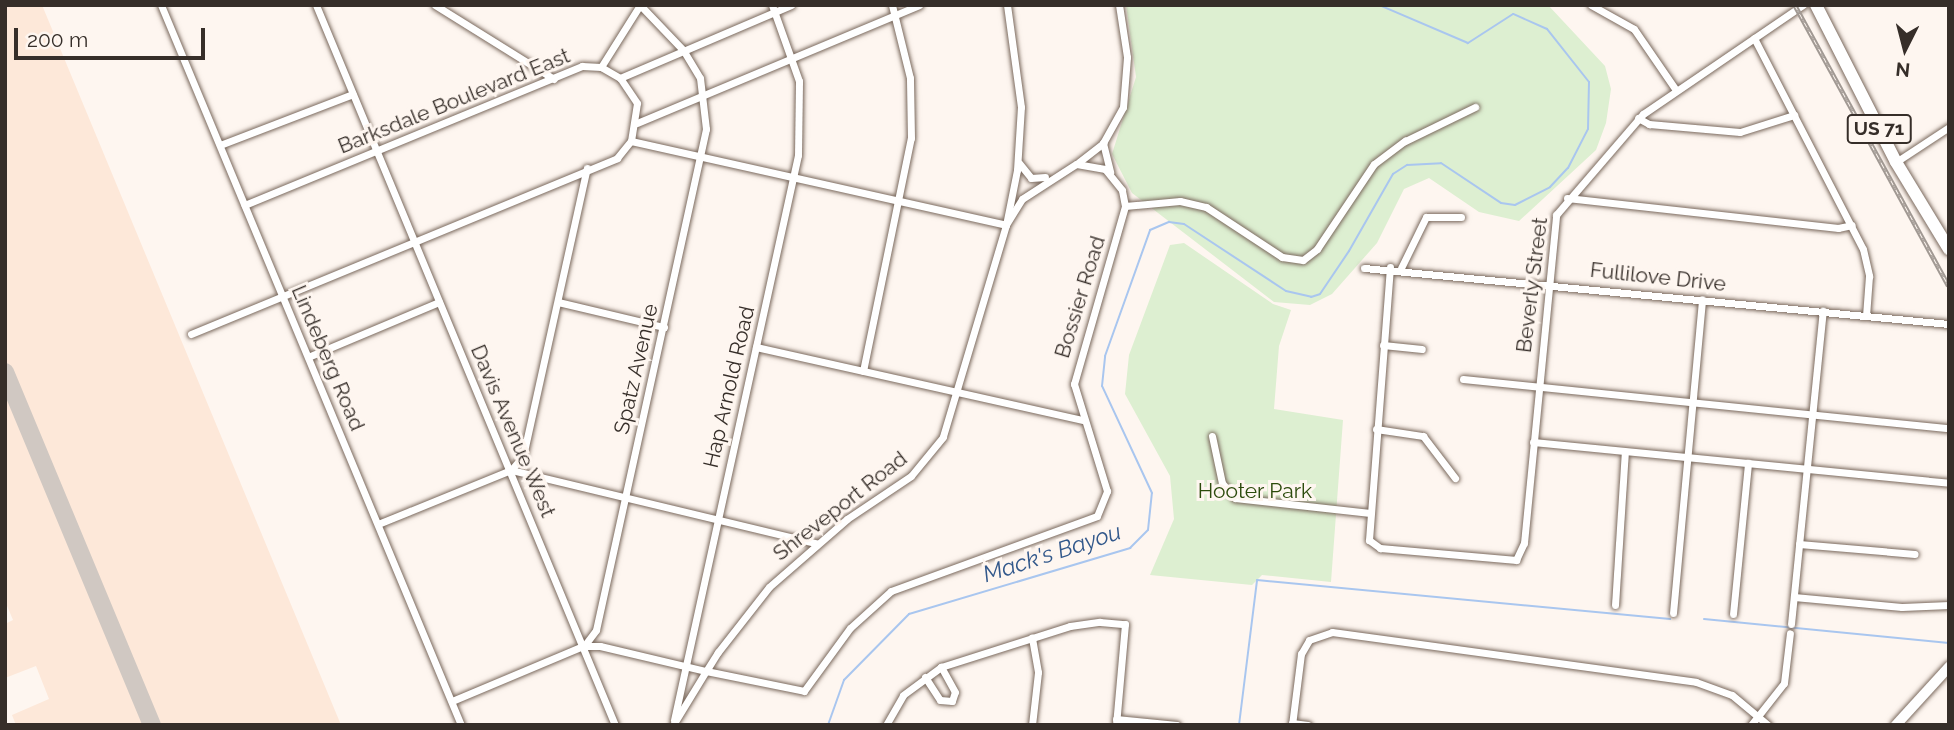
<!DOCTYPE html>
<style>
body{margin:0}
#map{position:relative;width:1954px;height:730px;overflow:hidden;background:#fef6f0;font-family:Raleway,sans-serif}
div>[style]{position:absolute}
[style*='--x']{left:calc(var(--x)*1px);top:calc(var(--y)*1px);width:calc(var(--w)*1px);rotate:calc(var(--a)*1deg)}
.built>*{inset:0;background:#fde8d9}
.green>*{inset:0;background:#ddefd1}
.stream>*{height:2px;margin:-1px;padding:0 1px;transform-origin:1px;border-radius:1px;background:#a9c6ef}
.taxiway>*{height:18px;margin:-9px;padding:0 9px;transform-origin:9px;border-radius:9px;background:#d0c8c2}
.roads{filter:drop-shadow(0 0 2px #7a695d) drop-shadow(0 0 2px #7a695d)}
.minor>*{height:7px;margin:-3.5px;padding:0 3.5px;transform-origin:3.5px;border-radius:3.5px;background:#fff}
.secondary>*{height:10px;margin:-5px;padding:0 5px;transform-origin:5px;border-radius:5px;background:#fff}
.primary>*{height:12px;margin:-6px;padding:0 6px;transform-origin:6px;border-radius:6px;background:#fff}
.rail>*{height:4.5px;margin-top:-2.25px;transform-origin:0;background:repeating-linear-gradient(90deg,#fef6f0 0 5px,#a19993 0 10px);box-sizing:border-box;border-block:2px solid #a19993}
span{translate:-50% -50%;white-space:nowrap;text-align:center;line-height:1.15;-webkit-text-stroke:6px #fef6f0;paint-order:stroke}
.shield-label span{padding:2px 5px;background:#fef6f0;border:2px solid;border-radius:5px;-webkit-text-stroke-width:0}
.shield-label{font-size:19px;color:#362e29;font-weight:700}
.street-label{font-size:21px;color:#362e29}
.park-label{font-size:21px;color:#2c4b0c}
.water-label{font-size:23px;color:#32588b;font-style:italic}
.frame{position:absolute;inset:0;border:7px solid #362e29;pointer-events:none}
.north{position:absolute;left:1870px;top:14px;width:70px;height:70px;-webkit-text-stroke:5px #fef6f0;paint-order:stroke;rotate:186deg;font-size:19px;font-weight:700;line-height:28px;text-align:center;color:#362e29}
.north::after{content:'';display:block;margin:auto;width:24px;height:32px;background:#362e29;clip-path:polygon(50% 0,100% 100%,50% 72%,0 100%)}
.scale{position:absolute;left:14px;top:28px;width:191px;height:32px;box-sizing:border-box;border:4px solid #362e29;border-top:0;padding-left:9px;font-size:21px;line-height:24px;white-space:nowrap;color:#362e29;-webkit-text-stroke:5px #fef6f0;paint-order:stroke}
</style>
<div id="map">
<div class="built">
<i style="clip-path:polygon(5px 5px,42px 5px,341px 725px,16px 725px,12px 715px,49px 699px,36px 666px,5px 678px,5px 624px,13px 620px,5px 601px)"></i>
</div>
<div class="green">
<i style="clip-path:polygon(1126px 5px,1548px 5px,1605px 66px,1611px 89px,1606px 123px,1596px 150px,1519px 221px,1479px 212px,1429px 178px,1404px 189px,1377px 243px,1332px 294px,1310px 305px,1274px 302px,1132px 193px,1112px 154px,1136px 77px)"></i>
<i style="clip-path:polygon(1184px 243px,1273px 304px,1291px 310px,1279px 346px,1274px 409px,1343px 420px,1331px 582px,1262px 575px,1252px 585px,1150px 575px,1174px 519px,1170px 476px,1125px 394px,1129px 355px,1170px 245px)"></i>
</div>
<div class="stream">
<i style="--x:1704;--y:619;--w:246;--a:5.6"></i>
<i style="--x:828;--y:725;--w:48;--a:-70.4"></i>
<i style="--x:844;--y:680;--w:93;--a:-45.4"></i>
<i style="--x:909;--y:614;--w:231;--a:-16.6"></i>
<i style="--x:1130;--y:548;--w:25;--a:-45"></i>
<i style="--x:1148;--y:530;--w:37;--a:-84"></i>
<i style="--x:1152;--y:493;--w:118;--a:-115"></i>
<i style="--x:1102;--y:386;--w:30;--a:-84"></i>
<i style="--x:1105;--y:356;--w:134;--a:-70.3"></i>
<i style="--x:1150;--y:230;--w:21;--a:-23"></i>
<i style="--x:1169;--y:222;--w:15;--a:8"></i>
<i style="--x:1184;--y:224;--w:122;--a:33.3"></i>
<i style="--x:1286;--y:291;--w:26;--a:13"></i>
<i style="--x:1311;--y:297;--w:9;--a:-18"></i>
<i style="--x:1320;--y:294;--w:52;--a:-56"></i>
<i style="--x:1349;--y:251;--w:89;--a:-60.3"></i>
<i style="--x:1393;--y:174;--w:17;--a:-33"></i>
<i style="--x:1407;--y:165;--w:34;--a:-3"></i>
<i style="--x:1441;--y:163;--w:72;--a:33.7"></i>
<i style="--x:1501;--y:203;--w:14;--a:8"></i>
<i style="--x:1515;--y:205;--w:39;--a:-27"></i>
<i style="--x:1550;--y:187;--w:26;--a:-47"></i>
<i style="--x:1568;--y:168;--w:44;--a:-62.9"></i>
<i style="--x:1588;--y:129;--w:47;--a:-88.8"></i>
<i style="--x:1589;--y:82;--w:68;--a:-128.4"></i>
<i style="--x:1547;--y:29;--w:37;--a:-156"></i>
<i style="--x:1513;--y:14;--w:54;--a:147.2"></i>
<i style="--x:1468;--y:43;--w:97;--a:-156.9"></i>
<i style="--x:1239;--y:725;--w:146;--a:-82.9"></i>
<i style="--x:1257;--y:580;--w:415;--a:5.4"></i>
</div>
<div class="taxiway">
<i style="--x:5;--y:372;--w:382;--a:67.4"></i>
</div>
<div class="roads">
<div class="minor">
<i style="--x:161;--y:5;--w:780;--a:67.38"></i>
<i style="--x:316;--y:5;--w:780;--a:67.45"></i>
<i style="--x:435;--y:5;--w:140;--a:31.9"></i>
<i style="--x:1591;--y:5;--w:49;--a:29.2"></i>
<i style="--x:1634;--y:29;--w:74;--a:55.5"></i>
<i style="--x:1754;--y:38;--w:237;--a:62.7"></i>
<i style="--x:1863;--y:249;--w:28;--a:77"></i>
<i style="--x:1869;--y:276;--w:40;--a:94.3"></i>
<i style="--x:601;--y:67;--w:73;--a:-57.8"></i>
<i style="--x:620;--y:78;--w:186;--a:-23.1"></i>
<i style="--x:1638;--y:118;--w:13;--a:29"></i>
<i style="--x:1649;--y:124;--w:91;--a:5"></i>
<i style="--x:1740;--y:132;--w:57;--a:-17.5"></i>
<i style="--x:637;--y:123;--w:306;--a:-22.7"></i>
<i style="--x:631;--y:141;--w:384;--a:12.6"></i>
<i style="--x:1006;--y:225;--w:56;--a:-78.7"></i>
<i style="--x:1017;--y:170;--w:63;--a:-86.4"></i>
<i style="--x:1021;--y:107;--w:103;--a:-97.8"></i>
<i style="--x:1103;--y:143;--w:30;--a:76"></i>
<i style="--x:220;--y:145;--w:142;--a:-21"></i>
<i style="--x:1079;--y:162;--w:31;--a:-38"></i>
<i style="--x:1103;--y:143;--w:41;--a:-60.9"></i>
<i style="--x:1123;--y:107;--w:50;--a:-85.4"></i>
<i style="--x:1127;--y:57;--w:53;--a:-98.7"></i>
<i style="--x:1896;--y:162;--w:64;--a:-33.4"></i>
<i style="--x:1019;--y:163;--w:19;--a:51"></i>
<i style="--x:1031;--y:178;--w:14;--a:-4"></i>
<i style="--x:1567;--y:198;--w:273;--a:6.3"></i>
<i style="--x:1838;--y:228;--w:14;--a:-12"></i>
<i style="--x:1125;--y:206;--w:55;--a:-5.2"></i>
<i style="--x:1180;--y:201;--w:27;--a:13"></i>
<i style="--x:1206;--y:207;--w:91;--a:33.3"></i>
<i style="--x:1282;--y:257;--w:21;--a:8"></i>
<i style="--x:1303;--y:260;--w:18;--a:-38"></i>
<i style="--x:1317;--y:249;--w:102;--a:-56.2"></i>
<i style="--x:1374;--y:164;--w:39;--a:-37"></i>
<i style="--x:1405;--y:141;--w:78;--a:-25.9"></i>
<i style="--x:1390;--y:267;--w:274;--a:94.4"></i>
<i style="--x:1369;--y:540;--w:14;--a:36"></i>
<i style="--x:1380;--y:548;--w:137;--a:5"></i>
<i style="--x:1516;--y:560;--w:19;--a:-65"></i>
<i style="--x:1524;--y:543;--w:330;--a:-84.4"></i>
<i style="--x:1556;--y:215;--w:133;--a:-49.3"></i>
<i style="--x:1643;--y:114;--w:194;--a:-34.3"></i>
<i style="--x:1364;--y:268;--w:588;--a:5.47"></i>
<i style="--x:1401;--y:268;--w:57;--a:-63.9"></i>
<i style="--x:1426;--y:217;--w:35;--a:0"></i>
<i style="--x:558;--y:302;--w:109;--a:13.3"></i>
<i style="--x:191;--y:334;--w:461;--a:-22.4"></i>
<i style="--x:617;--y:158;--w:22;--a:-51"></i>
<i style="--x:631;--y:141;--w:38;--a:-81"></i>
<i style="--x:637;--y:103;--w:30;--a:-124"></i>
<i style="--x:620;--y:78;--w:22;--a:-150"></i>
<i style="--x:601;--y:67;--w:19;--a:-177"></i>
<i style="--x:582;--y:66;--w:365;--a:157.6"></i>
<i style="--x:1383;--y:345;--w:39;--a:6"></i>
<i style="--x:756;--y:347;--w:335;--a:12.6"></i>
<i style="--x:308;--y:357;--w:142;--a:-22.8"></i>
<i style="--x:863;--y:371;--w:238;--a:-78.4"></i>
<i style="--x:911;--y:138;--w:60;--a:-91"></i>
<i style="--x:910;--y:78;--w:75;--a:-103.9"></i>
<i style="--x:1463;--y:379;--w:488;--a:5.8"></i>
<i style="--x:1376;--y:429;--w:48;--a:8.5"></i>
<i style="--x:1423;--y:436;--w:53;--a:52.7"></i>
<i style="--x:1212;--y:436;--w:48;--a:78"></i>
<i style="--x:1222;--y:483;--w:20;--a:49"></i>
<i style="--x:1235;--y:498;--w:136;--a:6.3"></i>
<i style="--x:1533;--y:442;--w:418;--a:5.6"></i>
<i style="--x:512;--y:469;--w:17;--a:-50"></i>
<i style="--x:523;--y:456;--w:295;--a:-77.5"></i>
<i style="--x:378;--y:524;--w:144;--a:-22.1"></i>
<i style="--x:511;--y:470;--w:314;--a:13.5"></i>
<i style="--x:1799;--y:544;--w:116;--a:4.9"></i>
<i style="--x:1794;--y:597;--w:108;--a:5.3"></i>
<i style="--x:1902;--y:607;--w:47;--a:-2.4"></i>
<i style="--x:1615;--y:605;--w:153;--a:-86.3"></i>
<i style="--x:1673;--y:613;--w:315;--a:-84.7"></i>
<i style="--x:1733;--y:614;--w:152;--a:-84.3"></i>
<i style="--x:1791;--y:624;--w:315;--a:-84.2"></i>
<i style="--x:584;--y:646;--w:20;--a:-53"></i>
<i style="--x:596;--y:630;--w:513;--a:-77.62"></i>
<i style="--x:706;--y:129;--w:51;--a:-96.7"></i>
<i style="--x:700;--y:78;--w:31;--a:-121"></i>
<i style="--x:684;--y:51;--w:64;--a:-133.7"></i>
<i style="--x:925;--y:677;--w:27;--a:57"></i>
<i style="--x:940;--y:700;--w:12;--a:5"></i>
<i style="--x:952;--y:701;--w:9;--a:-72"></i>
<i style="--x:955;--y:692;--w:29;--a:-119"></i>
<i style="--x:452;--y:701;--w:142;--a:-22.8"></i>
<i style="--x:583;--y:646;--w:17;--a:0"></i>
<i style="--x:600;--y:646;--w:109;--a:13.3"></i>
<i style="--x:706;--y:671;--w:100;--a:11.5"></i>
<i style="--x:804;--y:691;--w:78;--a:-53.9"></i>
<i style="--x:850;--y:628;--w:55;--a:-42.1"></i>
<i style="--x:891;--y:591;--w:219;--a:-20"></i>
<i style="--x:1097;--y:516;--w:27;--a:-68"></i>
<i style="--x:1107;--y:491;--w:112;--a:-107.1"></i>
<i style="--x:1074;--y:384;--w:185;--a:-74"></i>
<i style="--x:1125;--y:206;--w:16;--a:-101"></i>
<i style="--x:1122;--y:190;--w:27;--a:-129"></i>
<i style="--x:1105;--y:169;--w:29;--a:-170"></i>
<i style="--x:1076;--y:164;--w:64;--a:147.1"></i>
<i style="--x:1022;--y:199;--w:31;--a:122"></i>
<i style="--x:1006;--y:225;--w:221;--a:106.6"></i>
<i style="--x:943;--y:437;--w:50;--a:129.4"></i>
<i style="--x:911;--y:476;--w:77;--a:146.1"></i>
<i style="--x:847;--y:519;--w:103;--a:138.9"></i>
<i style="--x:769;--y:587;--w:83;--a:128.1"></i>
<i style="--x:718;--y:652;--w:22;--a:122"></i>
<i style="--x:706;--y:671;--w:63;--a:121.4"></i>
<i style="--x:1116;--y:719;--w:61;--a:5.6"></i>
<i style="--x:674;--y:720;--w:578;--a:-77.62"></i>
<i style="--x:798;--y:155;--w:74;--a:-89.2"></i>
<i style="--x:799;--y:81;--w:81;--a:-109.6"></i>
<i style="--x:1292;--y:723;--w:16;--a:7"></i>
<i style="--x:886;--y:725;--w:34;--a:-60"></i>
<i style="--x:903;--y:695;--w:47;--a:-36.4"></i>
<i style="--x:941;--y:667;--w:135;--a:-17.6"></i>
<i style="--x:1070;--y:626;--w:30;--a:-8"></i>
<i style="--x:1100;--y:622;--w:25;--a:5"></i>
<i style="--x:1125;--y:624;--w:101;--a:95.1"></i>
<i style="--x:1032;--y:725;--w:53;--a:-83.5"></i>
<i style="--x:1038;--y:672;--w:35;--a:-100"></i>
<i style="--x:1292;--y:725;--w:72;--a:-82.8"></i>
<i style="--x:1301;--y:654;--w:16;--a:-60"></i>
<i style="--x:1309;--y:640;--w:24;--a:-19"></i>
<i style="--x:1332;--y:632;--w:367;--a:7.8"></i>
<i style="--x:1696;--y:682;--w:38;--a:20"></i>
<i style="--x:1732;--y:695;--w:47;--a:39.8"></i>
<i style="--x:1751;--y:725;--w:53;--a:-51.8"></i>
<i style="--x:1784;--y:683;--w:50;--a:-83.2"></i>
</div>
<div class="secondary">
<i style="--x:1896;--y:725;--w:79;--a:-47.6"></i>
</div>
<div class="primary">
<i style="--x:1816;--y:5;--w:176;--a:63"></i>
<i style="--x:1896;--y:162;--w:102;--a:58.7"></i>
</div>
</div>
<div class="rail">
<i style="--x:1795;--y:5;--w:320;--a:61.3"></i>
</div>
<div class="shield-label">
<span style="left:1879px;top:129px">US 71</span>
</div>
<div class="street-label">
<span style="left:454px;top:101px;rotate:-22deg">Barksdale Boulevard East</span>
<span style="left:1658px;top:277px;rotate:6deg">Fullilove Drive</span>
<span style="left:1532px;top:285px;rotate:-83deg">Beverly Street</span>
<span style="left:1080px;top:297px;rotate:-73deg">Bossier Road</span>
<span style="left:328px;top:358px;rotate:67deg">Lindeberg Road</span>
<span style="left:636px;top:369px;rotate:-77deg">Spatz Avenue</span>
<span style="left:729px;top:387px;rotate:-77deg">Hap Arnold Road</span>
<span style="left:513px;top:431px;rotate:67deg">Davis Avenue West</span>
<span style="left:840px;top:506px;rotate:-38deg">Shreveport Road</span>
</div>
<div class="park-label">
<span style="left:1255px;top:491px">Hooter Park</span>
</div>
<div class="water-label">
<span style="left:1052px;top:553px;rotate:-18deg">Mack's Bayou</span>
</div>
<div class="frame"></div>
<div class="north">N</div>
<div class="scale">200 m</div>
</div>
